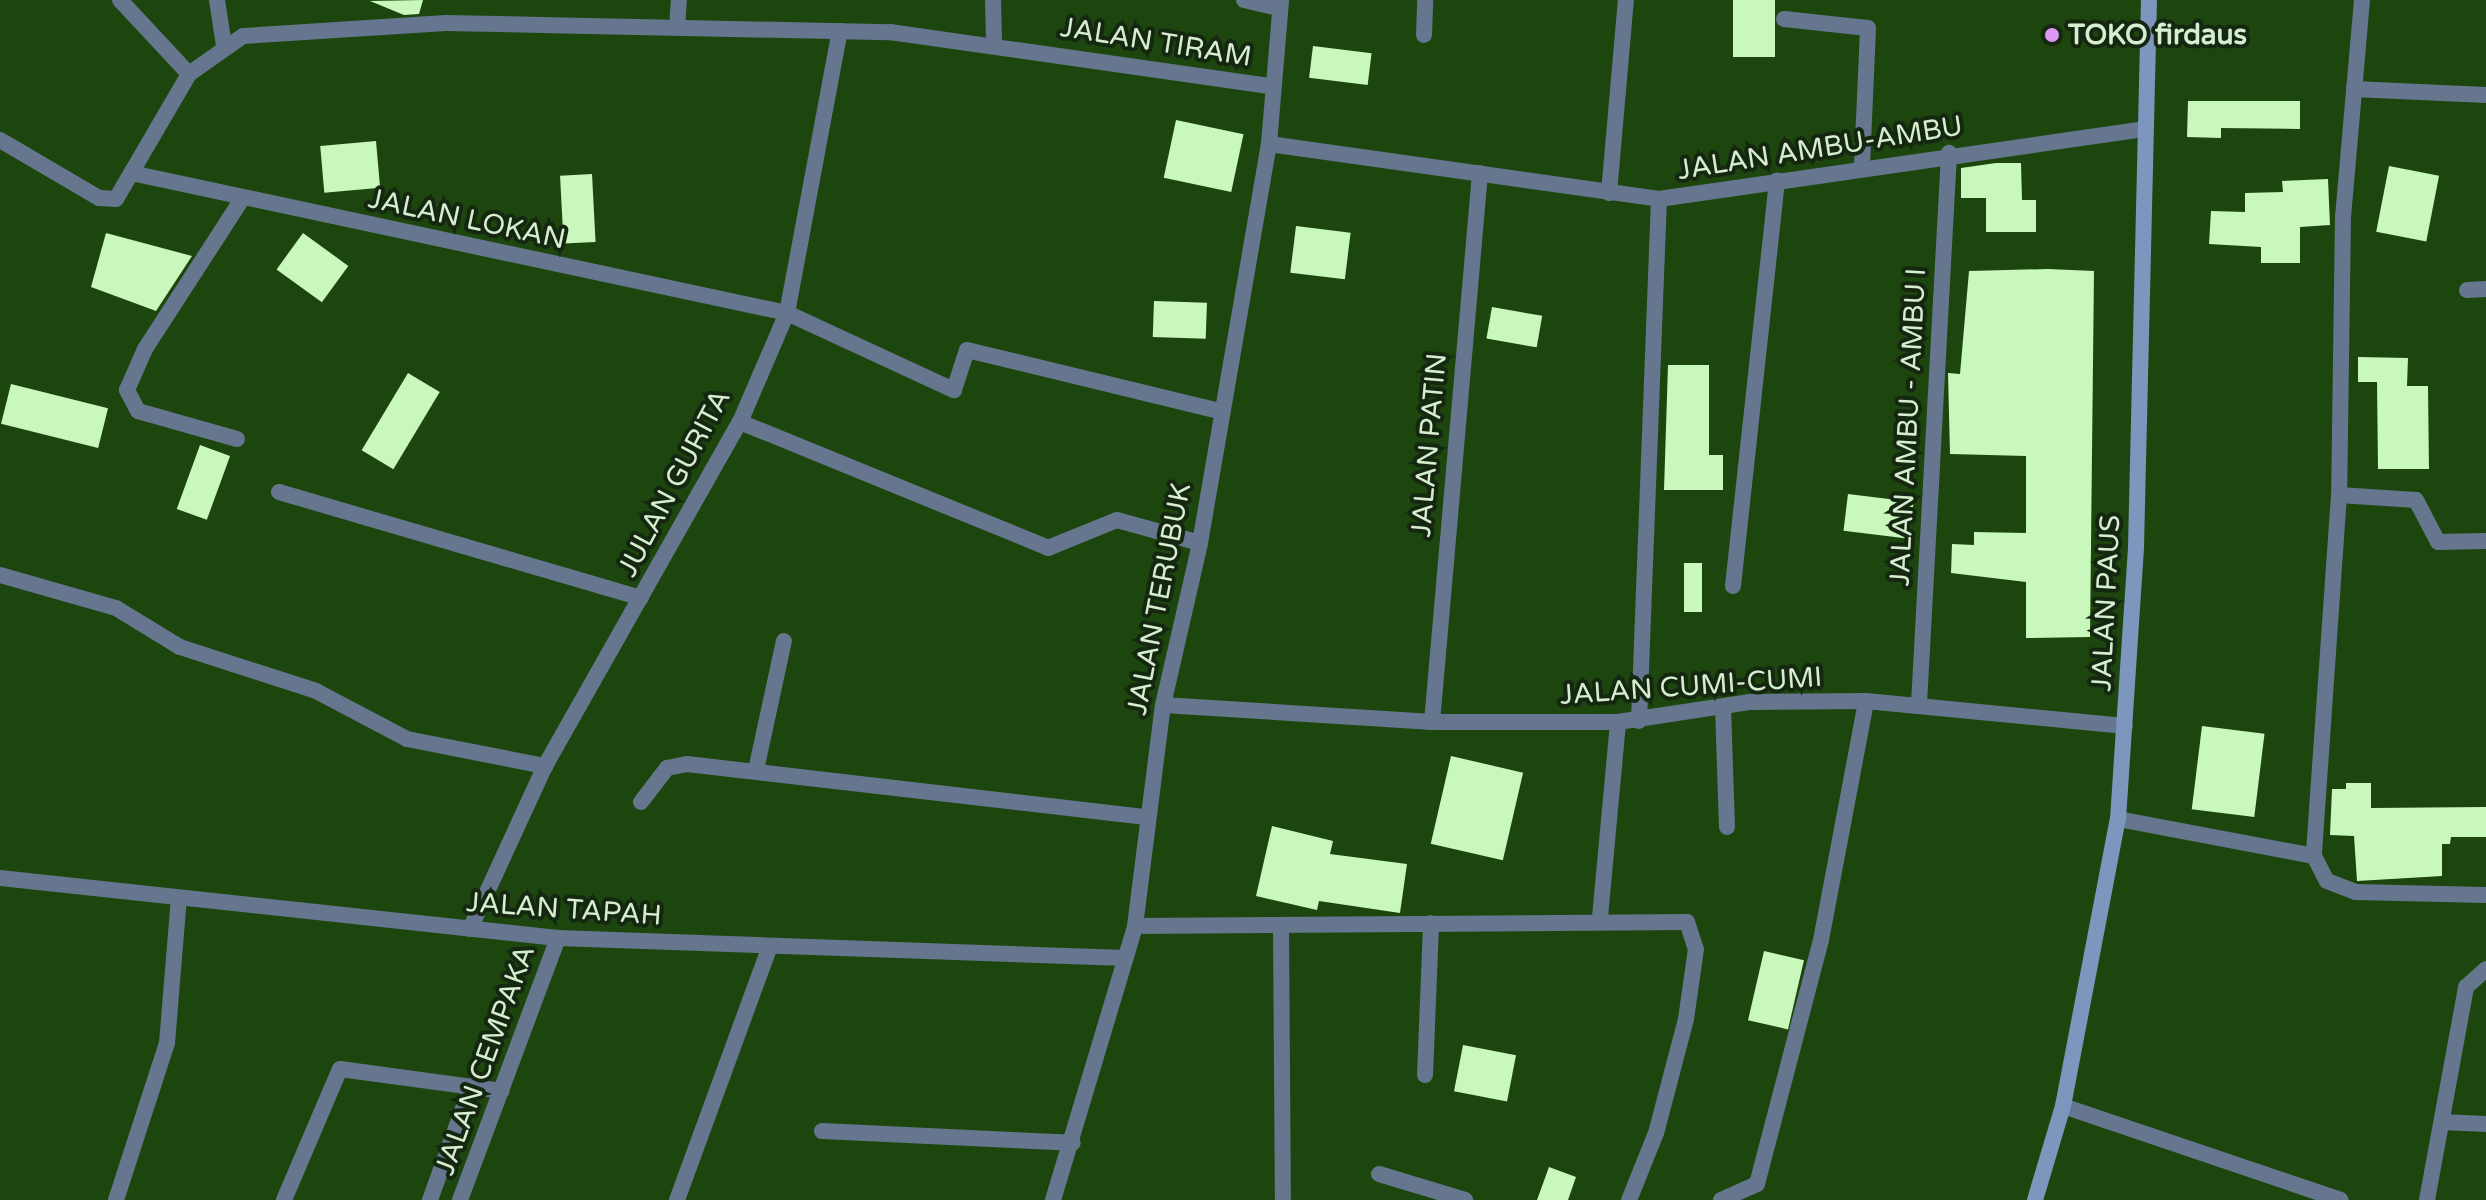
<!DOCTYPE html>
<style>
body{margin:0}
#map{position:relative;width:2486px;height:1200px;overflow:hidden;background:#1d460e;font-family:"Varela Round",sans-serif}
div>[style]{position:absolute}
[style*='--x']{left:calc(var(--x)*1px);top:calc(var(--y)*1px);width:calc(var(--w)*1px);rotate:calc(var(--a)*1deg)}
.building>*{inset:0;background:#c8f8bb;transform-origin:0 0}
.minor>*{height:16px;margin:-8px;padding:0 8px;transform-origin:8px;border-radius:8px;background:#65768e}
.secondary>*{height:16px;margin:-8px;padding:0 8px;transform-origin:8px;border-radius:8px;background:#7c96bd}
.dots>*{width:22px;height:22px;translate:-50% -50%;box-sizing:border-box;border:4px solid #152710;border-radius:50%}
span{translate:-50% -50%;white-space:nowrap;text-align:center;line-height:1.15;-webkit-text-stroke:8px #152710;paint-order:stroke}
.poi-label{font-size:28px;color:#d6edcf;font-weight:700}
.left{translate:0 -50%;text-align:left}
.street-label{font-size:28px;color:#d6edcf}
</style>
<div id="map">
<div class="building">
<i style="clip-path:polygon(423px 0,419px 14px,404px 15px,370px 1px)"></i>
<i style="left:1733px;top:0;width:42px;height:57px"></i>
<i style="left:1313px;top:46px;width:59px;height:32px;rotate:7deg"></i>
<i style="clip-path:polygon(2188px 101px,2300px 101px,2300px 129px,2221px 128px,2221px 138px,2187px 137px)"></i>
<i style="left:1176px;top:120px;width:69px;height:59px;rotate:12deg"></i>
<i style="left:376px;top:141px;width:47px;height:56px;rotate:85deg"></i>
<i style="clip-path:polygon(1996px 163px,2021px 163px,2022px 200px,2036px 200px,2036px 232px,1986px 232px,1986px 198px,1961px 198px,1961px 168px)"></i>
<i style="left:2389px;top:166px;width:51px;height:67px;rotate:11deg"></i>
<i style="left:592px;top:174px;width:68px;height:32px;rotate:87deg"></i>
<i style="clip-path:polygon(2328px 179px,2330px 225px,2300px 227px,2300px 263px,2261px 263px,2261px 247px,2209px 244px,2211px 211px,2245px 212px,2245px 193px,2283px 192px,2282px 181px)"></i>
<i style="left:1296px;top:226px;width:55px;height:47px;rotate:7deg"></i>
<i style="clip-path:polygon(106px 233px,192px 256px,156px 311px,91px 287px)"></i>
<i style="left:303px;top:233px;width:56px;height:45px;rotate:36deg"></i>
<i style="clip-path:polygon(2048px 269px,2094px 271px,2090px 637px,2026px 638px,2026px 582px,1951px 573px,1952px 544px,1974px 545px,1974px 532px,2026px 533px,2026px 456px,1950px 454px,1948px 373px,1960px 374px,1969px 271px)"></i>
<i style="left:1154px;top:301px;width:53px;height:36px;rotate:2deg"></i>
<i style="left:1492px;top:307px;width:51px;height:32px;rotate:10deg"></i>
<i style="clip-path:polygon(2358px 357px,2408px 358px,2407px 386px,2428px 386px,2429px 469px,2378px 469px,2377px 382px,2358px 382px)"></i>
<i style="clip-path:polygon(1668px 365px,1709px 365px,1709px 455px,1723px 455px,1723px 490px,1664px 490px)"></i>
<i style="left:408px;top:373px;width:37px;height:90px;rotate:31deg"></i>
<i style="left:11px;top:384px;width:100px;height:41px;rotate:14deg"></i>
<i style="left:200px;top:445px;width:32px;height:68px;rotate:20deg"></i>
<i style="left:1848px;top:494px;width:66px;height:37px;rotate:7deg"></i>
<i style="left:1684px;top:563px;width:18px;height:49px"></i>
<i style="left:2202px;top:726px;width:63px;height:84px;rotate:7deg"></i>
<i style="left:1451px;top:756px;width:74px;height:90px;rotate:13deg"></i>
<i style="clip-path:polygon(2346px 783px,2371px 783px,2371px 808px,2486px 807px,2486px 837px,2451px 837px,2450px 844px,2442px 844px,2442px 876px,2357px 881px,2354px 836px,2330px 835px,2332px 789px,2346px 789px)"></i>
<i style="clip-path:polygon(1272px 826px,1333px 841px,1330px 854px,1407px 864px,1400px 913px,1319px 901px,1317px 910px,1256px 896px)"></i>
<i style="left:1764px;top:951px;width:41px;height:71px;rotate:13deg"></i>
<i style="left:1463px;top:1045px;width:54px;height:47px;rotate:11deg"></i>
<i style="clip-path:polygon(1549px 1167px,1576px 1177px,1568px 1200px,1537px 1200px)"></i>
</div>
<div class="minor">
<i style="--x:120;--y:0;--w:101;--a:47"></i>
<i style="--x:189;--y:74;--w:66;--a:-35.1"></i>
<i style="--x:243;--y:36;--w:203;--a:-3.7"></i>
<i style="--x:446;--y:23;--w:444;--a:1.2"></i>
<i style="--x:890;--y:32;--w:383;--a:8.1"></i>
<i style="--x:217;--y:0;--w:47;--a:81.3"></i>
<i style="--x:993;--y:0;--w:42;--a:88.6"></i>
<i style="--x:1244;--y:0;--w:37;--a:13"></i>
<i style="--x:2362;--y:0;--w:218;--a:95"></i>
<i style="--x:2343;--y:217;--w:278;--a:90.8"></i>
<i style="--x:2339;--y:495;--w:362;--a:94"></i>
<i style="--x:2314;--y:856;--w:28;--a:63"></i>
<i style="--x:2327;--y:881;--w:30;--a:21"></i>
<i style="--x:2355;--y:892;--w:131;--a:1.3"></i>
<i style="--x:1784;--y:19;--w:84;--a:6.1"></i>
<i style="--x:1868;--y:28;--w:137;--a:92.5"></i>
<i style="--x:677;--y:27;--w:27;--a:-86"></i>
<i style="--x:1424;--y:35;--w:35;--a:-88"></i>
<i style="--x:2354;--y:89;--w:132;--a:2.6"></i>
<i style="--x:0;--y:140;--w:115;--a:30.4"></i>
<i style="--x:99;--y:198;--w:17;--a:3"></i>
<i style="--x:116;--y:199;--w:145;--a:-59.7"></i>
<i style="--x:1269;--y:144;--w:394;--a:8"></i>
<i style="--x:1659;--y:199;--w:488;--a:-8.2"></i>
<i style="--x:136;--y:174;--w:666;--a:12.05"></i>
<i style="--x:787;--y:313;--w:184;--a:24.8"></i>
<i style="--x:954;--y:390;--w:42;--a:-72"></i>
<i style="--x:967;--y:350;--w:260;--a:13.6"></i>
<i style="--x:1609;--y:193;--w:194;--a:-85"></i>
<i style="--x:2467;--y:290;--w:19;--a:-3"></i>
<i style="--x:740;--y:422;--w:333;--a:22.2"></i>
<i style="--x:1048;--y:548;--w:74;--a:-22.1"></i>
<i style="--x:1117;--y:520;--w:86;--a:15.5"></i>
<i style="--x:237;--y:439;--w:103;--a:-164.2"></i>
<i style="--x:138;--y:411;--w:24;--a:-118"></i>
<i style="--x:127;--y:390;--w:45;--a:-66.3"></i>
<i style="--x:145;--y:349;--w:179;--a:-57.1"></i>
<i style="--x:279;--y:492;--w:377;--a:16.3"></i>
<i style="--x:2339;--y:495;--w:77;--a:3.7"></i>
<i style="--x:2416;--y:500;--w:47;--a:62.4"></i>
<i style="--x:2438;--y:542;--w:48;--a:-1.2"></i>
<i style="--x:0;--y:575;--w:121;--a:15.9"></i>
<i style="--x:116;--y:608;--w:75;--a:31.4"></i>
<i style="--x:180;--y:647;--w:143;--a:17.9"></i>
<i style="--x:316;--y:691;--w:103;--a:27.8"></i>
<i style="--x:407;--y:739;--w:141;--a:11.1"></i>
<i style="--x:1733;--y:586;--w:408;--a:-83.8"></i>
<i style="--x:1919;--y:704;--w:552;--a:-86.88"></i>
<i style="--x:1163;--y:705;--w:270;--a:3.6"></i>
<i style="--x:1432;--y:722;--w:186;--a:0"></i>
<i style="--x:1618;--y:722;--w:134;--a:-8.6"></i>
<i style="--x:1750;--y:702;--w:116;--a:-0.5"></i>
<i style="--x:1866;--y:701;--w:260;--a:5.5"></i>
<i style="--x:1723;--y:707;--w:120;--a:88.1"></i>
<i style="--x:1639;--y:721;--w:522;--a:-87.81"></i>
<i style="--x:1432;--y:722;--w:551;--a:-85"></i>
<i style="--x:756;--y:770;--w:132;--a:-77.8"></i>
<i style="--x:641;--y:802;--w:43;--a:-52.6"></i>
<i style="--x:667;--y:768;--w:20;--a:-11"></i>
<i style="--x:687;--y:764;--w:460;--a:6.6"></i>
<i style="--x:2118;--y:819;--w:199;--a:10.7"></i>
<i style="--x:0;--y:878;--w:561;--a:6.14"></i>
<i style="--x:558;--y:938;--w:568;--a:2.02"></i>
<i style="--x:1600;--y:917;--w:196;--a:-84.7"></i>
<i style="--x:1135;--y:926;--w:552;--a:-0.42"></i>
<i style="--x:1687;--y:922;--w:28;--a:72"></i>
<i style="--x:1696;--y:949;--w:71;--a:98.1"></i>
<i style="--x:1686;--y:1019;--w:118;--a:104.7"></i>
<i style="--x:1656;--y:1133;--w:72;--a:111.9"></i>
<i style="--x:470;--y:929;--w:179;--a:-65.3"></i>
<i style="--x:545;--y:766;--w:395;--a:-60.5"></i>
<i style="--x:740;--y:422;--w:119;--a:-66.7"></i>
<i style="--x:787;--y:313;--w:287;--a:-79.4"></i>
<i style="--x:1281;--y:929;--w:271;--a:89.6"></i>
<i style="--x:1425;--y:1075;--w:152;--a:-87.7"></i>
<i style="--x:2063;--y:1106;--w:293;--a:18.7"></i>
<i style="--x:2442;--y:1122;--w:44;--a:2.6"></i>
<i style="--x:822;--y:1131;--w:251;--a:2.7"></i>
<i style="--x:1379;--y:1174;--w:90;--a:16.8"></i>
<i style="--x:116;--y:1200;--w:165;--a:-72"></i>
<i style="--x:167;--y:1043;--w:145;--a:-85.3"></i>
<i style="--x:284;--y:1200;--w:142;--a:-66.9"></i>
<i style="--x:340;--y:1069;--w:163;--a:7.7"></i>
<i style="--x:430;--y:1200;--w:121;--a:-70.2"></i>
<i style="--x:460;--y:1200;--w:280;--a:-69.5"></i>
<i style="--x:677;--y:1200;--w:270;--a:-69.9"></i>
<i style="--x:1053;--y:1200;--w:286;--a:-73.3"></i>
<i style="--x:1135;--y:926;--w:223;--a:-82.8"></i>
<i style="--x:1163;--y:705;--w:166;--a:-77.1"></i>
<i style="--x:1200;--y:543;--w:405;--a:-80.2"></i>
<i style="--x:1269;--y:144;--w:144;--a:-85.2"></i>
<i style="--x:1721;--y:1200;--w:39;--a:-24"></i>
<i style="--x:1757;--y:1184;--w:252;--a:-75.3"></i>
<i style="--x:1821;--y:940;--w:243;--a:-79.3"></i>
<i style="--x:2427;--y:1200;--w:217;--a:-79.6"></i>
<i style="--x:2466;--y:987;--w:27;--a:-42"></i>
</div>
<div class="secondary">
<i style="--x:2035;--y:1200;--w:98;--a:-73.4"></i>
<i style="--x:2063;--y:1106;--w:292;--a:-79.2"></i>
<i style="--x:2118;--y:819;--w:274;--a:-86.2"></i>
<i style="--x:2136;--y:546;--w:546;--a:-88.64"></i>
</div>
<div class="dots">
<i style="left:2052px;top:35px;background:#de98f2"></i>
</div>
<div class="poi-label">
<span class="left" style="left:2068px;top:35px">TOKO firdaus</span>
</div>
<div class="street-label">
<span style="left:1156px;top:42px;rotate:9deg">JALAN TIRAM</span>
<span style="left:1820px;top:148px;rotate:-9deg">JALAN AMBU-AMBU</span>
<span style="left:467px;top:219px;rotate:12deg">JALAN LOKAN</span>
<span style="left:1908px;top:427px;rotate:-87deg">JALAN AMBU - AMBU I</span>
<span style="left:1429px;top:445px;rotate:-85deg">JALAN PATIN</span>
<span style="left:674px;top:483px;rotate:-62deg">JULAN GURITA</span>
<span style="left:1159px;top:599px;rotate:-79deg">JALAN TERUBUK</span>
<span style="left:2106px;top:603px;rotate:-87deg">JALAN PAUS</span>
<span style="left:1691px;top:686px;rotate:-4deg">JALAN CUMI-CUMI</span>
<span style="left:564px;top:909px;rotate:4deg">JALAN TAPAH</span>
<span style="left:485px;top:1060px;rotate:-70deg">JALAN CEMPAKA</span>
</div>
</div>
